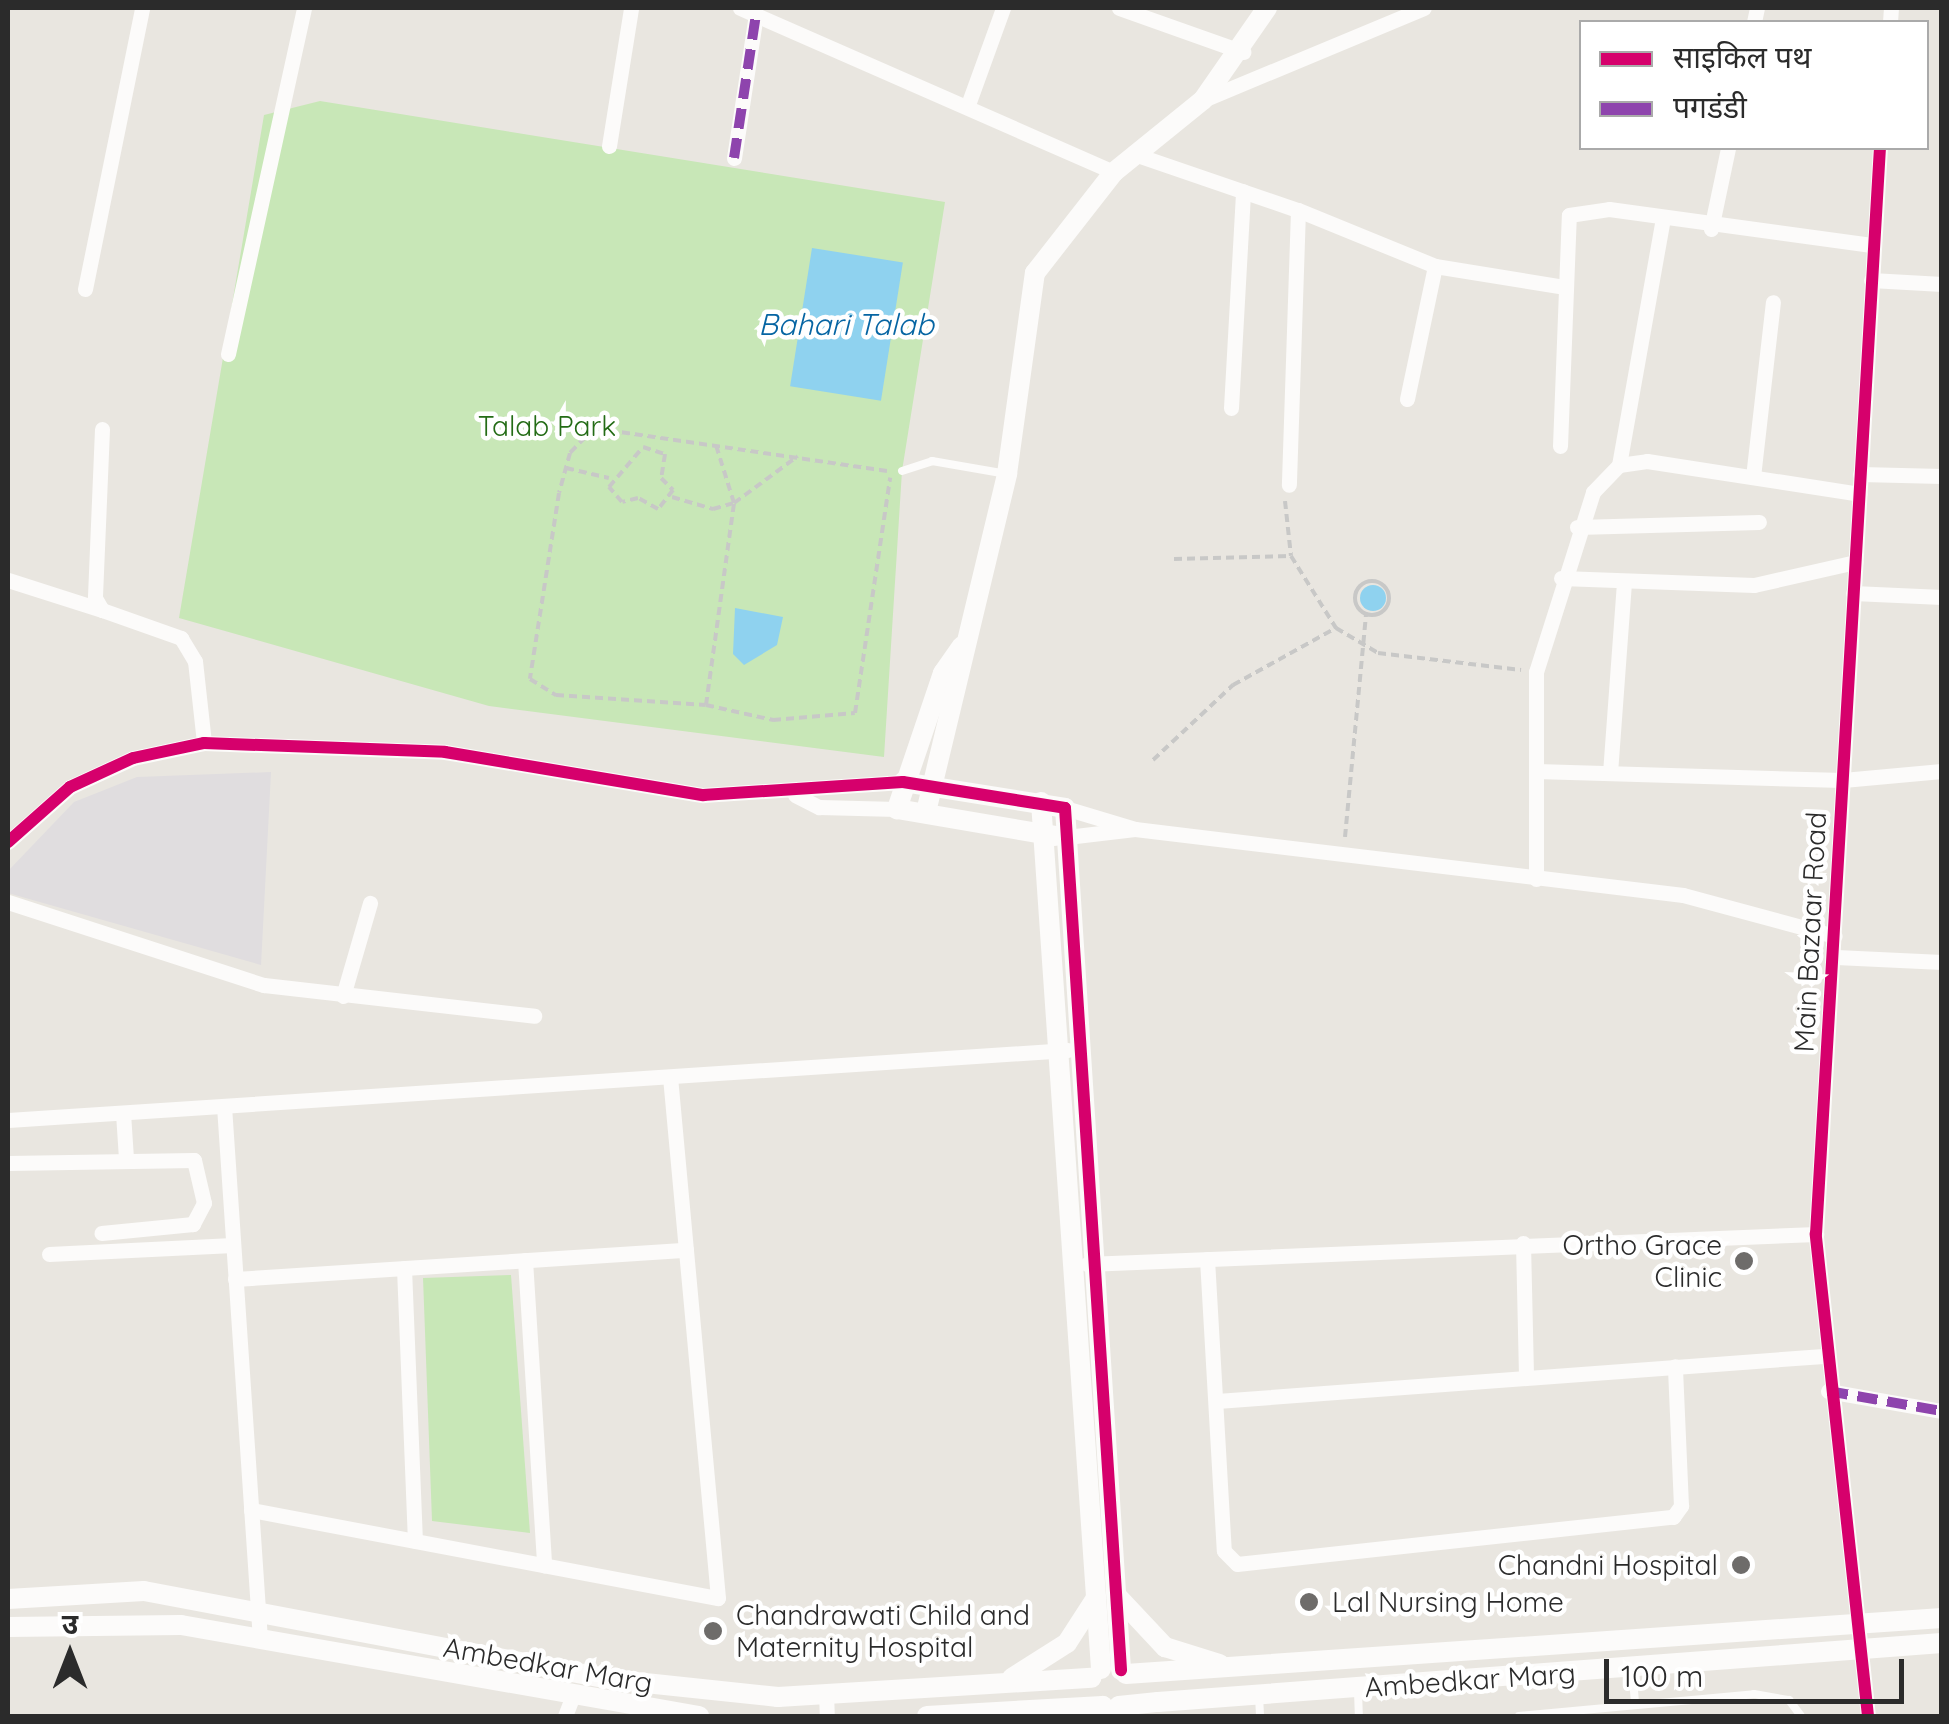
<!DOCTYPE html>
<meta charset="utf-8">
<style>
body{margin:0}
#map{position:relative;width:1949px;height:1724px;overflow:hidden;background:#e9e6e0;font-family:Quicksand,"Noto Sans Devanagari",sans-serif}
div>[style]{position:absolute}
[style*='--x']{left:calc(var(--x)*1px);top:calc(var(--y)*1px);width:calc(var(--w)*1px);rotate:calc(var(--a)*1deg)}
.industrial>*{inset:0;background:#e0dddf}
.green>*{inset:0;background:#c8e7b7}
.water>*{inset:0;background:#8fd2ef;transform-origin:0 0}
.round{border-radius:50%}
.path>*{height:4px;margin-top:-2px;transform-origin:0;background:repeating-linear-gradient(90deg,#c8c8c7 0 8px,transparent 0 13px)}
.path>.ring{margin:-2px;padding:0;box-sizing:content-box;background:none;border:4px solid #c8c8c7;border-radius:50%}
.service>*{height:8px;margin:-4px;padding:0 4px;transform-origin:4px;border-radius:4px;background:#fcfbfa}
.minor>*{height:15px;margin:-7.5px;padding:0 7.5px;transform-origin:7.5px;border-radius:7.5px;background:#fcfbfa}
.tertiary>*{height:20px;margin:-10px;padding:0 10px;transform-origin:10px;border-radius:10px;background:#fcfbfa}
.quiet>*{height:10px;margin-top:-5px;transform-origin:0;background:repeating-linear-gradient(90deg,#8e44ad 0 20px,transparent 0 30px)}
.cycleway>*{height:12px;margin:-6px;padding:0 6px;transform-origin:6px;border-radius:6px;background:#d6006c}
.dots>*{width:28px;height:28px;translate:-50% -50%;box-sizing:border-box;border:5px solid #fff;border-radius:50%}
span{translate:-50% -50%;white-space:nowrap;text-align:center;line-height:1.15;-webkit-text-stroke:9px #fff;paint-order:stroke}
.park-label{font-size:28px;color:#246c16}
.street-label{font-size:28px;color:#2b2b2b}
.poi-label{font-size:28px;color:#2b2b2b}
.right{translate:-100% -50%;text-align:right}
.left{translate:0 -50%;text-align:left}
.water-label{font-size:30px;color:#0665a3;font-style:italic}
.frame{position:absolute;inset:0;border:10px solid #2b2b2b;pointer-events:none}
.legend{position:absolute;left:1579px;top:20px;width:350px;height:130px;box-sizing:border-box;background:#fff;border:2px solid #aaa;margin:0;padding:12px 18px;list-style:none;font-size:30px;color:#2b2b2b}
.legend li{display:flex;align-items:center;gap:20px;height:50px}
.legend b{width:50px;border:2px solid #aaa}
.north{position:absolute;left:20px;top:1604px;width:100px;height:100px;-webkit-text-stroke:8px #fff;paint-order:stroke;rotate:0deg;font-size:28px;font-weight:700;line-height:40px;text-align:center;color:#2b2b2b}
.north::after{content:'';display:block;margin:auto;width:35px;height:45px;background:#2b2b2b;clip-path:polygon(50% 0,100% 100%,50% 72%,0 100%)}
.scale{position:absolute;left:1604px;top:1659px;width:300px;height:45px;box-sizing:border-box;border:5px solid #2b2b2b;border-top:0;padding-left:12px;font-size:30px;line-height:35px;white-space:nowrap;color:#2b2b2b;-webkit-text-stroke:8px #fff;paint-order:stroke}
</style>
<div id="map">
<div class="industrial">
<i style="clip-path:polygon(271px 772px,261px 965px,8px 893px,8px 871px,74px 802px,137px 777px)"></i>
</div>
<div class="green">
<i style="clip-path:polygon(320px 101px,945px 202px,902px 471px,884px 757px,489px 706px,179px 618px,264px 115px)"></i>
<i style="clip-path:polygon(511px 1275px,530px 1533px,432px 1521px,423px 1278px)"></i>
</div>
<div class="water">
<i style="left:812px;top:248px;width:92px;height:140px;rotate:9deg"></i>
<i class="round" style="left:1360px;top:585px;width:26px;height:26px"></i>
<i style="clip-path:polygon(735px 608px,783px 617px,777px 645px,744px 665px,733px 654px)"></i>
</div>
<div class="path">
<i style="--x:643;--y:447;--w:23;--a:18"></i>
<i style="--x:665;--y:454;--w:24;--a:99"></i>
<i style="--x:661;--y:478;--w:17;--a:45"></i>
<i style="--x:673;--y:490;--w:24;--a:128"></i>
<i style="--x:658;--y:509;--w:23;--a:-151"></i>
<i style="--x:638;--y:498;--w:16;--a:166"></i>
<i style="--x:622;--y:502;--w:20;--a:-131"></i>
<i style="--x:609;--y:487;--w:52;--a:-49.6"></i>
<i style="--x:566;--y:468;--w:44;--a:13.1"></i>
<i style="--x:887;--y:471;--w:296;--a:-171.7"></i>
<i style="--x:594;--y:428;--w:35;--a:134"></i>
<i style="--x:570;--y:453;--w:41;--a:105.4"></i>
<i style="--x:559;--y:493;--w:188;--a:98.9"></i>
<i style="--x:530;--y:679;--w:31;--a:32"></i>
<i style="--x:556;--y:695;--w:150;--a:3.8"></i>
<i style="--x:706;--y:705;--w:69;--a:12.6"></i>
<i style="--x:773;--y:720;--w:82;--a:-4.9"></i>
<i style="--x:855;--y:713;--w:238;--a:-81.5"></i>
<i style="--x:672;--y:497;--w:43;--a:16.3"></i>
<i style="--x:713;--y:509;--w:22;--a:-16"></i>
<i style="--x:734;--y:503;--w:79;--a:-36.3"></i>
<i style="--x:1285;--y:501;--w:55;--a:83.8"></i>
<i style="--x:1291;--y:556;--w:85;--a:58"></i>
<i style="--x:1336;--y:628;--w:49;--a:30.8"></i>
<i style="--x:1378;--y:653;--w:144;--a:6.8"></i>
<i style="--x:1174;--y:559;--w:117;--a:-1.5"></i>
<i class="ring" style="left:1355px;top:581px;width:30px;height:30px"></i>
<i style="--x:706;--y:705;--w:204;--a:-82.1"></i>
<i style="--x:734;--y:503;--w:64;--a:-107.3"></i>
<i style="--x:1153;--y:760;--w:110;--a:-43.2"></i>
<i style="--x:1233;--y:685;--w:118;--a:-29"></i>
<i style="--x:1345;--y:837;--w:225;--a:-84.6"></i>
</div>
<div class="service">
<i style="--x:902;--y:471;--w:32;--a:-18"></i>
<i style="--x:932;--y:461;--w:76;--a:9.8"></i>
<i style="--x:1632;--y:1668;--w:37;--a:85"></i>
<i style="--x:1358;--y:1691;--w:25;--a:88"></i>
<i style="--x:1259;--y:1696;--w:20;--a:87"></i>
<i style="--x:1519;--y:1716;--w:236;--a:-5.3"></i>
<i style="--x:1754;--y:1694;--w:36;--a:10"></i>
<i style="--x:1789;--y:1700;--w:20;--a:53"></i>
</div>
<div class="minor">
<i style="--x:740;--y:8;--w:408;--a:23.7"></i>
<i style="--x:1119;--y:8;--w:132;--a:19.5"></i>
<i style="--x:1754;--y:22;--w:14;--a:-78"></i>
<i style="--x:1890;--y:22;--w:14;--a:-86"></i>
<i style="--x:1203;--y:100;--w:239;--a:-22.6"></i>
<i style="--x:969;--y:102;--w:100;--a:-70.1"></i>
<i style="--x:609;--y:146;--w:140;--a:-80.9"></i>
<i style="--x:1134;--y:154;--w:173;--a:18.9"></i>
<i style="--x:1298;--y:210;--w:275;--a:91.9"></i>
<i style="--x:734;--y:158;--w:146;--a:-81.3"></i>
<i style="--x:1298;--y:210;--w:148;--a:22.2"></i>
<i style="--x:1435;--y:266;--w:136;--a:101.9"></i>
<i style="--x:1711;--y:229;--w:83;--a:-78.1"></i>
<i style="--x:1435;--y:266;--w:132;--a:9.2"></i>
<i style="--x:1871;--y:280;--w:71;--a:3.2"></i>
<i style="--x:85;--y:289;--w:287;--a:-78.5"></i>
<i style="--x:228;--y:354;--w:354;--a:-77.6"></i>
<i style="--x:1231;--y:408;--w:217;--a:-86.8"></i>
<i style="--x:102;--y:429;--w:169;--a:92.4"></i>
<i style="--x:95;--y:598;--w:14;--a:60"></i>
<i style="--x:102;--y:610;--w:84;--a:19.5"></i>
<i style="--x:181;--y:638;--w:27;--a:59"></i>
<i style="--x:195;--y:661;--w:82;--a:83.7"></i>
<i style="--x:1560;--y:446;--w:231;--a:-87.8"></i>
<i style="--x:1569;--y:215;--w:40;--a:-8.5"></i>
<i style="--x:1609;--y:209;--w:265;--a:7.8"></i>
<i style="--x:1619;--y:465;--w:246;--a:-79.9"></i>
<i style="--x:1860;--y:474;--w:82;--a:1.4"></i>
<i style="--x:1753;--y:477;--w:176;--a:-83.5"></i>
<i style="--x:1577;--y:527;--w:182;--a:-1.6"></i>
<i style="--x:1561;--y:578;--w:193;--a:2.1"></i>
<i style="--x:1754;--y:585;--w:104;--a:-12.8"></i>
<i style="--x:8;--y:580;--w:99;--a:17.7"></i>
<i style="--x:1853;--y:593;--w:89;--a:2.6"></i>
<i style="--x:1536;--y:771;--w:307;--a:1.7"></i>
<i style="--x:1843;--y:780;--w:99;--a:-5.2"></i>
<i style="--x:1610;--y:773;--w:192;--a:-85.8"></i>
<i style="--x:795;--y:795;--w:27;--a:27"></i>
<i style="--x:819;--y:807;--w:78;--a:1.5"></i>
<i style="--x:1065;--y:808;--w:73;--a:16.7"></i>
<i style="--x:1135;--y:829;--w:552;--a:6.87"></i>
<i style="--x:1683;--y:895;--w:157;--a:15.1"></i>
<i style="--x:1067;--y:837;--w:68;--a:-6.7"></i>
<i style="--x:8;--y:842;--w:83;--a:-41.6"></i>
<i style="--x:70;--y:787;--w:69;--a:-24.7"></i>
<i style="--x:133;--y:758;--w:73;--a:-11.9"></i>
<i style="--x:204;--y:743;--w:241;--a:2.1"></i>
<i style="--x:445;--y:752;--w:262;--a:9.5"></i>
<i style="--x:703;--y:795;--w:200;--a:-3.7"></i>
<i style="--x:1536;--y:879;--w:207;--a:-90"></i>
<i style="--x:1536;--y:672;--w:189;--a:-72.4"></i>
<i style="--x:1593;--y:492;--w:37;--a:-46"></i>
<i style="--x:1619;--y:465;--w:28;--a:-8"></i>
<i style="--x:1647;--y:461;--w:215;--a:8.8"></i>
<i style="--x:8;--y:902;--w:269;--a:18"></i>
<i style="--x:264;--y:985;--w:272;--a:6.5"></i>
<i style="--x:1836;--y:957;--w:106;--a:2.7"></i>
<i style="--x:343;--y:996;--w:97;--a:-73.8"></i>
<i style="--x:224;--y:1106;--w:535;--a:86.14"></i>
<i style="--x:123;--y:1113;--w:45;--a:86.2"></i>
<i style="--x:8;--y:1120;--w:1062;--a:-3.78"></i>
<i style="--x:8;--y:1163;--w:186;--a:-0.9"></i>
<i style="--x:194;--y:1160;--w:44;--a:76.9"></i>
<i style="--x:204;--y:1203;--w:24;--a:118"></i>
<i style="--x:193;--y:1224;--w:92;--a:174.4"></i>
<i style="--x:1523;--y:1243;--w:132;--a:88.7"></i>
<i style="--x:49;--y:1254;--w:184;--a:-2.8"></i>
<i style="--x:1207;--y:1259;--w:292;--a:86.7"></i>
<i style="--x:1224;--y:1551;--w:18;--a:45"></i>
<i style="--x:1237;--y:1564;--w:439;--a:-6.2"></i>
<i style="--x:1673;--y:1517;--w:14;--a:-54"></i>
<i style="--x:1681;--y:1506;--w:140;--a:-92.5"></i>
<i style="--x:525;--y:1260;--w:306;--a:86.4"></i>
<i style="--x:1087;--y:1264;--w:730;--a:-2.36"></i>
<i style="--x:404;--y:1268;--w:273;--a:87.7"></i>
<i style="--x:235;--y:1279;--w:452;--a:-3.7"></i>
<i style="--x:1828;--y:1391;--w:116;--a:10"></i>
<i style="--x:1217;--y:1401;--w:608;--a:-4.25"></i>
<i style="--x:251;--y:1510;--w:475;--a:10.7"></i>
<i style="--x:718;--y:1598;--w:523;--a:-95.26"></i>
<i style="--x:826;--y:1692;--w:24;--a:88"></i>
<i style="--x:565;--y:1716;--w:22;--a:-69"></i>
<i style="--x:1868;--y:1716;--w:485;--a:-96.2"></i>
<i style="--x:1816;--y:1234;--w:1088;--a:-86.63"></i>
</div>
<div class="tertiary">
<i style="--x:962;--y:646;--w:33;--a:125"></i>
<i style="--x:943;--y:673;--w:144;--a:108.7"></i>
<i style="--x:897;--y:809;--w:160;--a:9.7"></i>
<i style="--x:903;--y:782;--w:164;--a:9.1"></i>
<i style="--x:1065;--y:808;--w:864;--a:86.28"></i>
<i style="--x:1041;--y:802;--w:869;--a:86.04"></i>
<i style="--x:926;--y:812;--w:348;--a:-76.5"></i>
<i style="--x:1007;--y:474;--w:203;--a:-82.1"></i>
<i style="--x:1035;--y:273;--w:128;--a:-52"></i>
<i style="--x:1114;--y:172;--w:114;--a:-39"></i>
<i style="--x:1203;--y:100;--w:112;--a:-55.2"></i>
<i style="--x:1118;--y:1597;--w:69;--a:46.8"></i>
<i style="--x:1165;--y:1647;--w:57;--a:17.5"></i>
<i style="--x:8;--y:1599;--w:136;--a:-3.4"></i>
<i style="--x:144;--y:1591;--w:481;--a:10.7"></i>
<i style="--x:617;--y:1680;--w:162;--a:6"></i>
<i style="--x:778;--y:1697;--w:314;--a:-3.5"></i>
<i style="--x:8;--y:1627;--w:173;--a:-0.7"></i>
<i style="--x:181;--y:1625;--w:526;--a:9.96"></i>
<i style="--x:1126;--y:1674;--w:818;--a:-3.93"></i>
<i style="--x:1012;--y:1678;--w:65;--a:-32.5"></i>
<i style="--x:1067;--y:1643;--w:54;--a:-57.2"></i>
<i style="--x:927;--y:1716;--w:176;--a:-3.3"></i>
<i style="--x:1103;--y:1706;--w:10;--a:90"></i>
<i style="--x:1120;--y:1716;--w:10;--a:-96"></i>
<i style="--x:1119;--y:1706;--w:39;--a:-6"></i>
<i style="--x:1158;--y:1702;--w:786;--a:-4.3"></i>
</div>
<div class="quiet">
<i style="--x:734;--y:158;--w:146;--a:-81.3"></i>
<i style="--x:1828;--y:1391;--w:116;--a:10"></i>
</div>
<div class="cycleway">
<i style="--x:8;--y:842;--w:83;--a:-41.6"></i>
<i style="--x:70;--y:787;--w:69;--a:-24.7"></i>
<i style="--x:133;--y:758;--w:73;--a:-11.9"></i>
<i style="--x:204;--y:743;--w:241;--a:2.1"></i>
<i style="--x:445;--y:752;--w:262;--a:9.5"></i>
<i style="--x:703;--y:795;--w:200;--a:-3.7"></i>
<i style="--x:903;--y:782;--w:164;--a:9.1"></i>
<i style="--x:1065;--y:808;--w:864;--a:86.28"></i>
<i style="--x:1868;--y:1716;--w:485;--a:-96.2"></i>
<i style="--x:1816;--y:1234;--w:1088;--a:-86.63"></i>
</div>
<div class="dots">
<i style="left:1744px;top:1261px;background:#6e6c6a"></i>
<i style="left:1741px;top:1565px;background:#6e6c6a"></i>
<i style="left:1309px;top:1602px;background:#6e6c6a"></i>
<i style="left:713px;top:1631px;background:#6e6c6a"></i>
</div>
<div class="park-label">
<span style="left:547px;top:426px">Talab Park</span>
</div>
<div class="street-label">
<span style="left:1810px;top:932px;rotate:-87deg">Main Bazaar Road</span>
<span style="left:548px;top:1665px;rotate:10deg">Ambedkar Marg</span>
<span style="left:1470px;top:1680px;rotate:-4deg">Ambedkar Marg</span>
</div>
<div class="poi-label">
<span class="right" style="left:1722px;top:1261px">Ortho Grace<br>Clinic</span>
<span class="right" style="left:1718px;top:1565px">Chandni Hospital</span>
<span class="left" style="left:1332px;top:1602px">Lal Nursing Home</span>
<span class="left" style="left:736px;top:1631px">Chandrawati Child and<br>Maternity Hospital</span>
</div>
<div class="water-label">
<span style="left:846px;top:324px">Bahari Talab</span>
</div>
<div class="frame"></div>
<ul class="legend">
<li><b style="height:12px;background:#d6006c"></b>साइकिल पथ</li>
<li><b style="height:12px;background:#8e44ad"></b>पगडंडी</li>
</ul>
<div class="north">उ</div>
<div class="scale">100 m</div>
</div>
